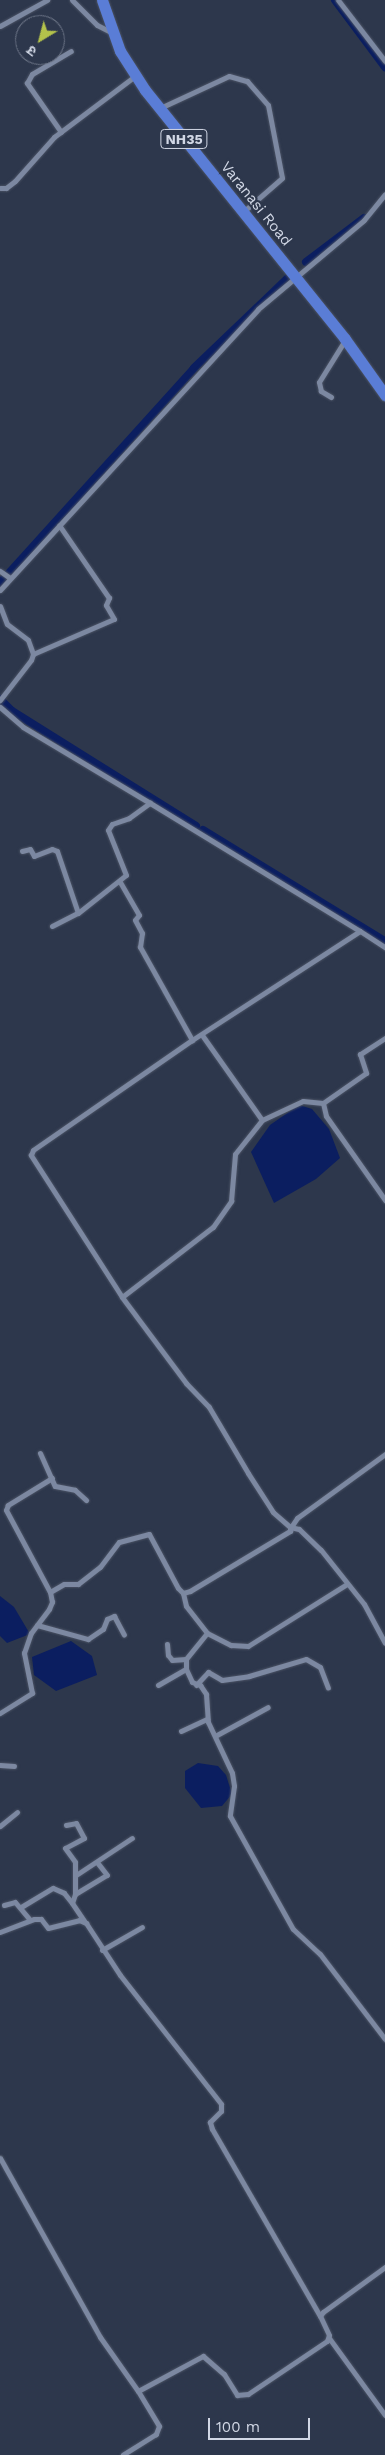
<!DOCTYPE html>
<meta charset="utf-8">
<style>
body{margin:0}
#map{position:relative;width:385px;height:2455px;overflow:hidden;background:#2d374c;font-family:"Work Sans","Noto Sans Devanagari",sans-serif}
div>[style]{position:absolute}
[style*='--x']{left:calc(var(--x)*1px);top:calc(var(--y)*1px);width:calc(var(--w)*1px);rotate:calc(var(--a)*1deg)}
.water>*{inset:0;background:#0b1e60}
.canal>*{height:8px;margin:-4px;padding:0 4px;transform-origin:4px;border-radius:4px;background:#0b1e60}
.roads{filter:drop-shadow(0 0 1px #4a5264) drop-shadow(0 0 1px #4a5264)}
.minor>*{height:5px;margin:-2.5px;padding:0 2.5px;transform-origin:2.5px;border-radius:2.5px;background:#7c88a1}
.trunk>*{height:11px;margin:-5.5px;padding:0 5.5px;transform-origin:5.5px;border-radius:5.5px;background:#5a7dd6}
span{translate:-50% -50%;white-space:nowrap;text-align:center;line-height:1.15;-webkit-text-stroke:4.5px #2d374c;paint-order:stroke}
.shield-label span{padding:1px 4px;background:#2d374c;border:1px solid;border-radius:4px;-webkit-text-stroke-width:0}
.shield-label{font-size:14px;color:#d1d7e5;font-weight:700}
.street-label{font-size:15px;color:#d1d7e5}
.north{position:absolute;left:15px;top:15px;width:50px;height:50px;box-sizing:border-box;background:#2d374c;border:1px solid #6f7789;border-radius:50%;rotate:217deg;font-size:14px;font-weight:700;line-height:20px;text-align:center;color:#d1d7e5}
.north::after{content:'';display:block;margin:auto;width:18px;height:22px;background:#b3c24b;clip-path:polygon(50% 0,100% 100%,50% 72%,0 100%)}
.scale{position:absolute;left:208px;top:2418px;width:102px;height:22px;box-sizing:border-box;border:2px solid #d1d7e5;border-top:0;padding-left:6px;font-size:15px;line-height:18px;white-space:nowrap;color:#d1d7e5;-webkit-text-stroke:4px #2d374c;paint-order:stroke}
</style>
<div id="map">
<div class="water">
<i style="clip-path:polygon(299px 1105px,312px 1109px,329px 1129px,340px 1158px,316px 1179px,274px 1203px,251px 1152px,270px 1125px)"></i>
<i style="clip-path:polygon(0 1596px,14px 1607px,30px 1634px,7px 1643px,0 1636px)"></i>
<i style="clip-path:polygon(71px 1641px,92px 1656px,97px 1675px,56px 1691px,34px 1675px,32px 1657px)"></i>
<i style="clip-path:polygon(198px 1763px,218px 1766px,226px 1775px,232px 1794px,222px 1806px,201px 1808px,185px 1788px,185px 1771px)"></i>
</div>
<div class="canal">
<i style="--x:335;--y:0;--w:84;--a:53.3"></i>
<i style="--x:306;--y:262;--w:73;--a:-37.2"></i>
<i style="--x:0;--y:583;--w:290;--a:-47.9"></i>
<i style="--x:194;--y:368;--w:132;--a:-43.8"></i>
<i style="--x:0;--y:699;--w:17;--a:45"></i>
<i style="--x:12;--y:711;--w:217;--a:32"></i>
<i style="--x:203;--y:830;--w:213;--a:31.4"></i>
</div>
<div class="roads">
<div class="minor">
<i style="--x:72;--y:0;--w:35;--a:45"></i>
<i style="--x:97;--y:25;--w:16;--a:27"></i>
<i style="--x:338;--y:0;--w:77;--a:52.4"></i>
<i style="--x:0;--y:26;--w:54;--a:-29"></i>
<i style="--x:160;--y:108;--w:76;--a:-24.9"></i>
<i style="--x:229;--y:76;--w:19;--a:16"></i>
<i style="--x:247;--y:81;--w:32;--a:49"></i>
<i style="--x:268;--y:105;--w:74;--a:79.1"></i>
<i style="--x:282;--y:178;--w:52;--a:138.9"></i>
<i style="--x:61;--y:132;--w:60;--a:-124.8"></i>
<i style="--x:27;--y:83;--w:10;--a:-61"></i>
<i style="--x:32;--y:74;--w:45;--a:-30.5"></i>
<i style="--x:0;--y:188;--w:6;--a:0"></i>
<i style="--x:6;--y:188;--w:11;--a:-38"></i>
<i style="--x:15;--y:181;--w:59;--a:-48.4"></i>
<i style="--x:54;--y:137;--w:101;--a:-37"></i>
<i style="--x:331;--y:397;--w:12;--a:-149"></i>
<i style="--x:321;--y:391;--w:9;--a:-103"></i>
<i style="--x:319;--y:382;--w:49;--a:-58.2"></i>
<i style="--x:0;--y:571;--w:12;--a:35"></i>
<i style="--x:0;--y:590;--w:381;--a:-47.4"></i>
<i style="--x:258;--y:309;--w:138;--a:-40"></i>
<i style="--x:364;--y:220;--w:33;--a:-51"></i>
<i style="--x:0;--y:606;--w:19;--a:69"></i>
<i style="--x:7;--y:624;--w:26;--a:37"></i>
<i style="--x:28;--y:640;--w:15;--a:70"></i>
<i style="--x:33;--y:654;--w:6;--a:108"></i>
<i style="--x:31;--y:660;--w:51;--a:127.8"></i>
<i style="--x:33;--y:654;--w:88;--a:-23.4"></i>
<i style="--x:114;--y:619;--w:16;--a:-120"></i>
<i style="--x:106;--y:605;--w:8;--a:-67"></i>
<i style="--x:109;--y:598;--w:88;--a:-124.4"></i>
<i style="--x:0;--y:707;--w:30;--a:41"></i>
<i style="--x:23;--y:727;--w:148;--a:30.9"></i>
<i style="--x:22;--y:851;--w:8;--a:-14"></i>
<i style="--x:30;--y:849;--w:8;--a:60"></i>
<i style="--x:34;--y:856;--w:19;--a:-21"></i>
<i style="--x:52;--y:849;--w:5;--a:22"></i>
<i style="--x:57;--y:851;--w:65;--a:71.3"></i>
<i style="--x:120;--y:882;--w:38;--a:60"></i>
<i style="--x:139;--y:915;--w:6;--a:129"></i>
<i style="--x:135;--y:920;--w:15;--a:62"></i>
<i style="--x:142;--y:933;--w:14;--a:98"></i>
<i style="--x:140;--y:947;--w:107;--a:60.8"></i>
<i style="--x:52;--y:926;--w:29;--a:-27"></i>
<i style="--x:78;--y:913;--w:61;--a:-38.4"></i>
<i style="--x:126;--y:875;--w:48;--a:-111.8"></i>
<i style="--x:108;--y:830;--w:7;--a:-56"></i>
<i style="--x:112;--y:824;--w:18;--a:-19"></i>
<i style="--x:129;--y:818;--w:26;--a:-36"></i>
<i style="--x:150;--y:803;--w:246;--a:31.4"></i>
<i style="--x:202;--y:1035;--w:104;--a:54.8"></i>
<i style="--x:262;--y:1120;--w:45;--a:-24.9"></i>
<i style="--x:303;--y:1101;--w:20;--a:6"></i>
<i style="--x:385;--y:1038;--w:30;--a:147"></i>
<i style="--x:360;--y:1054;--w:20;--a:72"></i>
<i style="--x:366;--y:1073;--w:52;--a:145.1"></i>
<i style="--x:323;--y:1103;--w:13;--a:77"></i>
<i style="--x:326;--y:1116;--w:103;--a:54.9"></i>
<i style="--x:122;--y:1297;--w:115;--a:-37.6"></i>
<i style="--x:213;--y:1227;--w:32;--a:-55"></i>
<i style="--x:231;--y:1201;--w:47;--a:-85.1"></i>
<i style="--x:235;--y:1154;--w:43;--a:-51.5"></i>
<i style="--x:40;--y:1453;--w:36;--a:66"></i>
<i style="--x:55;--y:1486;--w:20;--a:11"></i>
<i style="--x:75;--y:1490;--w:15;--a:42"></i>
<i style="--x:52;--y:1478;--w:52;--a:148.5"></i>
<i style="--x:8;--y:1505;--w:5;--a:112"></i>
<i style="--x:6;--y:1510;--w:93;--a:61.8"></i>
<i style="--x:50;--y:1592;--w:16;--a:-30"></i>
<i style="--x:64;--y:1584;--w:14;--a:0"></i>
<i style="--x:78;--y:1584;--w:28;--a:-38"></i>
<i style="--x:100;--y:1567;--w:31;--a:-53"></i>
<i style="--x:119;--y:1542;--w:31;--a:-15"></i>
<i style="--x:149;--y:1534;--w:61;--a:61.8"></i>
<i style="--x:178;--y:1588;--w:7;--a:45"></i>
<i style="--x:183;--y:1593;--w:7;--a:-16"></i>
<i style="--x:190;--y:1591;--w:117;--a:-31"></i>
<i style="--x:290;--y:1531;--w:4;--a:-90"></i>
<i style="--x:290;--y:1527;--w:23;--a:-139"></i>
<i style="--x:273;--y:1512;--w:46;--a:-122.7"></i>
<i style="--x:248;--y:1473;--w:77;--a:-120.6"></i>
<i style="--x:209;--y:1407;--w:33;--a:-134"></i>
<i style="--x:186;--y:1383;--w:107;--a:-126.7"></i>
<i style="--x:122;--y:1297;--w:169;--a:-122.7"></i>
<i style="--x:31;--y:1155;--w:5;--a:-68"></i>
<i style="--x:33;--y:1150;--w:193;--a:-34.7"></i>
<i style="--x:192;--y:1040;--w:200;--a:-33"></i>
<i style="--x:360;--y:931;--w:30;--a:33"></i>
<i style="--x:290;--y:1527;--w:9;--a:13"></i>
<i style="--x:299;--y:1529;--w:30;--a:44"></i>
<i style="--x:321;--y:1550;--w:69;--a:51.5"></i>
<i style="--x:364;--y:1604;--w:44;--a:61.7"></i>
<i style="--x:291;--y:1527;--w:11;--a:-56"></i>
<i style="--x:297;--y:1518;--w:109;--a:-36"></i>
<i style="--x:183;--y:1593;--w:13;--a:77"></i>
<i style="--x:186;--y:1606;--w:34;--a:52"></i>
<i style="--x:207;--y:1633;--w:33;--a:129"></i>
<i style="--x:186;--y:1659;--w:10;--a:90"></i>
<i style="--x:186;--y:1669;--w:14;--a:65"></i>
<i style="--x:192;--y:1682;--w:9;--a:21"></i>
<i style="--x:200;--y:1685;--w:11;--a:56"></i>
<i style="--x:206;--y:1694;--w:28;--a:86"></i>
<i style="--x:208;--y:1722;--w:56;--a:64.8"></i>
<i style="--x:232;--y:1773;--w:13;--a:81"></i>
<i style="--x:234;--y:1786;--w:30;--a:98"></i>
<i style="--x:230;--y:1816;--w:129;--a:60.9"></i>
<i style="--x:293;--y:1929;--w:37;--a:43"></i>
<i style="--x:320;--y:1954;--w:107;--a:52.6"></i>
<i style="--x:37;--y:1625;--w:53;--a:15.4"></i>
<i style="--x:88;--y:1639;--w:18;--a:-34"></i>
<i style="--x:103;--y:1629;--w:11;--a:-68"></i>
<i style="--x:107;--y:1619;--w:8;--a:-23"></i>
<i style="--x:114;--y:1616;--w:21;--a:62"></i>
<i style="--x:207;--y:1633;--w:27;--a:27"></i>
<i style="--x:231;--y:1645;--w:17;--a:3"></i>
<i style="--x:248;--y:1646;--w:117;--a:-32.1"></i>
<i style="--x:167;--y:1644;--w:11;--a:85"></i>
<i style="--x:168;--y:1655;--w:6;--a:51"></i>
<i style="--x:172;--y:1660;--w:14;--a:-4"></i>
<i style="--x:158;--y:1685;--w:32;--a:-30"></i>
<i style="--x:196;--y:1685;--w:18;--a:-47"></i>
<i style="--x:208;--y:1672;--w:16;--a:30"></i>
<i style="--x:222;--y:1680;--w:27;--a:-8"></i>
<i style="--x:249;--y:1676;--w:59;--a:-16.6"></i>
<i style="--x:306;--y:1659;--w:16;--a:30"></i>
<i style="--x:320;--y:1667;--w:22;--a:69"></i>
<i style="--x:0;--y:1713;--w:38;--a:-32"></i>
<i style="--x:32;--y:1693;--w:41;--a:-101.3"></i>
<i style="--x:24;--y:1653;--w:21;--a:-71"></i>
<i style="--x:31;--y:1633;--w:30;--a:-53"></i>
<i style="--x:49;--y:1609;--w:8;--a:-67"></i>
<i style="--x:52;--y:1602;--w:10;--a:-101"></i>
<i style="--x:181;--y:1731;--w:29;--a:-25"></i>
<i style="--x:215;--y:1736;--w:60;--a:-28.7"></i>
<i style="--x:0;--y:1765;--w:14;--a:4"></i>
<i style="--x:66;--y:1825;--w:10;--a:-11"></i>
<i style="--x:76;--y:1823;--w:17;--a:62"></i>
<i style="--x:84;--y:1838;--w:21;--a:152"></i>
<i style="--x:65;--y:1848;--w:17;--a:54"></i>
<i style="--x:75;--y:1862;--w:32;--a:90"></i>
<i style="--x:75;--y:1894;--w:9;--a:108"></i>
<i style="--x:72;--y:1903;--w:22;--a:56"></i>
<i style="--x:0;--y:1826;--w:22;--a:-39"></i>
<i style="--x:76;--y:1875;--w:67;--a:-33.5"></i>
<i style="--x:75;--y:1894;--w:37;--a:-31"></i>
<i style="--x:107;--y:1875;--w:16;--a:-128"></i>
<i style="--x:4;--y:1905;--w:11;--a:-15"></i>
<i style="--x:15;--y:1902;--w:23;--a:50"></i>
<i style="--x:21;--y:1907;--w:37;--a:-31"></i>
<i style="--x:53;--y:1888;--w:12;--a:24"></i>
<i style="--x:64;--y:1893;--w:13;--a:51"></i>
<i style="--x:0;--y:1932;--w:36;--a:-21"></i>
<i style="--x:34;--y:1919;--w:7;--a:0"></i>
<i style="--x:41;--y:1919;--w:11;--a:52"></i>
<i style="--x:48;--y:1928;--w:32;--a:-14"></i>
<i style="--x:79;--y:1920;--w:8;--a:23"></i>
<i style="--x:86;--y:1923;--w:62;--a:56.8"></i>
<i style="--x:120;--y:1975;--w:164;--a:51.9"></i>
<i style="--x:221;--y:2104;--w:7;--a:90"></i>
<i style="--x:221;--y:2111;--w:16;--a:135"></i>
<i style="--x:210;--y:2122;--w:7;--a:74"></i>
<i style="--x:212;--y:2129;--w:216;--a:60"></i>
<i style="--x:102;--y:1950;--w:46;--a:-29.9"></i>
<i style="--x:0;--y:2158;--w:205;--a:60.8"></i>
<i style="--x:100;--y:2337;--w:66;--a:54.9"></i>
<i style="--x:138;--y:2391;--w:41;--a:59"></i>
<i style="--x:159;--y:2426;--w:9;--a:111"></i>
<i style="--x:156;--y:2434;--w:39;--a:148"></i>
<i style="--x:329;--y:2338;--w:95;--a:54"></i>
<i style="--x:138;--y:2391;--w:74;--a:-28.3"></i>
<i style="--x:203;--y:2356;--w:28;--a:41"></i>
<i style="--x:224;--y:2374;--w:25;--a:58"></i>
<i style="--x:237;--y:2395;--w:11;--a:-5"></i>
<i style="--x:248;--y:2394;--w:95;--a:-33.9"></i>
<i style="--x:327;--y:2341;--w:6;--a:-72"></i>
<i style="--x:329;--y:2335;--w:21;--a:-115"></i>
<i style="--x:320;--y:2316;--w:5;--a:-53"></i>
<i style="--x:323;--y:2312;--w:77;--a:-36"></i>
</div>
<div class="trunk">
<i style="--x:102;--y:0;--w:54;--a:70.6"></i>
<i style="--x:120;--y:51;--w:46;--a:57.3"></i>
<i style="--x:145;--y:90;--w:319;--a:51.2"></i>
<i style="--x:345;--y:339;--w:69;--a:54.5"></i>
</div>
</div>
<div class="shield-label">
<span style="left:184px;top:139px">NH35</span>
</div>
<div class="street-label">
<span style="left:256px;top:204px;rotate:51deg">Varanasi Road</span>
</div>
<div class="north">उ</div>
<div class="scale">100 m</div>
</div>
